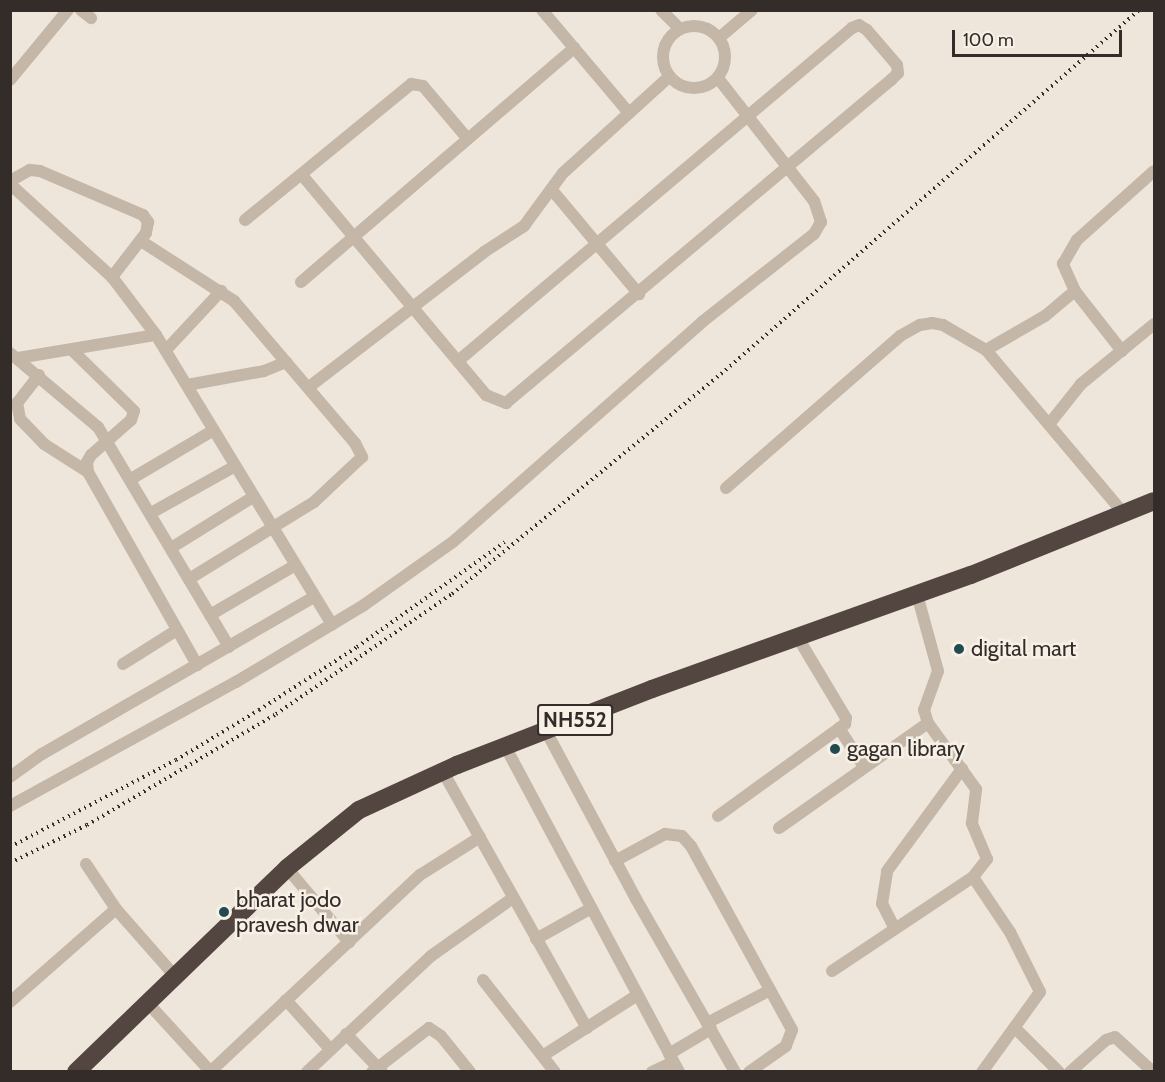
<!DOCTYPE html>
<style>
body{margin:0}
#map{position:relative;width:1165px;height:1082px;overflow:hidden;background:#efe6db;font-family:Cabin,sans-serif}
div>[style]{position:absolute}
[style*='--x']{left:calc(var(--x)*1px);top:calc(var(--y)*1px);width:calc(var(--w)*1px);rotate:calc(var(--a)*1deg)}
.minor>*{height:12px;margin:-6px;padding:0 6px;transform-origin:6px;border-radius:6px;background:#c5b7a8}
.minor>.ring{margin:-6px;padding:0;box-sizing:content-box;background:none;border:12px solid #c5b7a8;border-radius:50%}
.highway>*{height:18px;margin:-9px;padding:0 9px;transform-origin:9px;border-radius:9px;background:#534640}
.rail>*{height:4px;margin-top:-2px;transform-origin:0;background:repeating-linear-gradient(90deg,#332c28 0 1.5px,transparent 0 6px)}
.dots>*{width:16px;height:16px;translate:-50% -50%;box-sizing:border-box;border:3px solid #f7f0e7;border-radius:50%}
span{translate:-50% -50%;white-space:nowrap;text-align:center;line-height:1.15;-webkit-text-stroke:5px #f7f0e7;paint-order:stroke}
.shield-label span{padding:2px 4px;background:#f7f0e7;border:2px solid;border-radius:4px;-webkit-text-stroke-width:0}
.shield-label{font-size:21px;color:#332c28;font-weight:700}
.poi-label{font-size:22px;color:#332c28}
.left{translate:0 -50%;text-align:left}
.frame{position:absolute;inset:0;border:12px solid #332c28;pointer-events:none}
.scale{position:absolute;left:952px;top:30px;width:170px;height:27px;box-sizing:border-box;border:3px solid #332c28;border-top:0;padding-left:8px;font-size:18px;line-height:21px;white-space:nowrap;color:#332c28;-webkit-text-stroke:4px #f7f0e7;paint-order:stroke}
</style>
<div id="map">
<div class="minor">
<i style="--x:81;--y:10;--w:13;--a:39"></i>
<i style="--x:542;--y:10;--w:135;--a:49.8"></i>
<i style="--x:661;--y:10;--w:27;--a:45"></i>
<i class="ring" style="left:663px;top:26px;width:50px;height:50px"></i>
<i style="--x:719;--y:38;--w:43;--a:-40.3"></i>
<i style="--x:10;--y:80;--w:91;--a:-50.4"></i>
<i style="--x:302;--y:175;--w:287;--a:50.1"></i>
<i style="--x:486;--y:395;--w:22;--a:22"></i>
<i style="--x:506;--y:403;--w:503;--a:-40"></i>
<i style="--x:891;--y:80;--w:10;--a:-45"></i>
<i style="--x:898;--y:73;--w:8;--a:-97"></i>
<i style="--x:897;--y:65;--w:46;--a:-130.6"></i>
<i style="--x:867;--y:30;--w:9;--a:-148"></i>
<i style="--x:859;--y:25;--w:8;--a:157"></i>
<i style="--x:852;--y:28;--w:516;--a:139.8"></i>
<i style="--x:10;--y:181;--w:23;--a:-29"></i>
<i style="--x:30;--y:170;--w:10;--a:6"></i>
<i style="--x:40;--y:171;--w:112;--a:23.1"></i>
<i style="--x:143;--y:215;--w:9;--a:54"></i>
<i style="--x:148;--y:222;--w:11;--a:100"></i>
<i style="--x:146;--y:233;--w:56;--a:127.7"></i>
<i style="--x:10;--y:184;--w:138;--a:42.4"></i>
<i style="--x:112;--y:277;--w:73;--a:52.8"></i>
<i style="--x:156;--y:335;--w:339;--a:58.7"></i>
<i style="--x:552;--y:190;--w:136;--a:50.1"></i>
<i style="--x:245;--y:220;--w:215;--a:-39.3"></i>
<i style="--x:411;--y:84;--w:12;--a:9"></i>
<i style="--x:423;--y:86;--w:68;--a:49.8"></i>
<i style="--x:141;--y:241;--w:111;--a:32.8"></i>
<i style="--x:234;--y:301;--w:187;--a:49.6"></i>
<i style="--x:355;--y:443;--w:16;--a:63"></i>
<i style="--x:362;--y:457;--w:66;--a:136.8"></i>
<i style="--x:314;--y:502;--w:147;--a:148.4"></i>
<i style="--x:301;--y:282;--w:360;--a:-40.6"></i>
<i style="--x:72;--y:350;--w:87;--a:44.5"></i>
<i style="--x:134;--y:411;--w:9;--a:108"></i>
<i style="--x:131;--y:420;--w:53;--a:138.8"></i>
<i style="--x:91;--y:455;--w:8;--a:120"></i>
<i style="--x:87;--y:462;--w:10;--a:84"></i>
<i style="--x:88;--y:472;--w:222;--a:60.5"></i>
<i style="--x:166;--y:350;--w:81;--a:-47"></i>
<i style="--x:986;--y:350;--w:68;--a:-30"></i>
<i style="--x:1045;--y:316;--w:39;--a:-40"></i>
<i style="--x:1122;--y:351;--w:76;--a:-128.1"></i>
<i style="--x:1075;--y:291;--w:30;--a:-114"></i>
<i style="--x:1063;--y:264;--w:28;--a:-60"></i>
<i style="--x:1077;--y:240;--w:103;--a:-41.9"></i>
<i style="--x:10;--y:353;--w:115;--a:40.1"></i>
<i style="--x:98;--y:427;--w:256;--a:59.2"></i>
<i style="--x:18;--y:358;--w:140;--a:-9.5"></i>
<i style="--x:39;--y:375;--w:36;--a:128"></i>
<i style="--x:17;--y:403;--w:16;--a:79"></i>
<i style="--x:20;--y:419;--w:35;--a:46"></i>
<i style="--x:44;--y:444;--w:52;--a:32.5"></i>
<i style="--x:187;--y:385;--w:78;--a:-10.3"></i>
<i style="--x:264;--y:371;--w:24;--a:-22"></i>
<i style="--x:309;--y:387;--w:221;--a:-37.6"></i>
<i style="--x:484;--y:252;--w:48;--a:-33"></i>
<i style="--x:524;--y:226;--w:66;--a:-53.7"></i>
<i style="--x:563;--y:173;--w:144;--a:-42.2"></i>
<i style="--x:1050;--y:423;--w:50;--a:-51.5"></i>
<i style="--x:1081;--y:384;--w:94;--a:-39.4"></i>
<i style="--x:131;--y:479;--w:96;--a:-30.6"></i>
<i style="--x:726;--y:488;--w:231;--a:-41.1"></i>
<i style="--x:900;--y:336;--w:23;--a:-29"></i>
<i style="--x:920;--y:325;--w:12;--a:-9"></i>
<i style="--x:932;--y:323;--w:11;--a:10"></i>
<i style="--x:943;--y:325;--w:50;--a:30.2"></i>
<i style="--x:986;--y:350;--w:214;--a:49.9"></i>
<i style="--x:151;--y:513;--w:96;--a:-29.2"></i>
<i style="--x:171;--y:548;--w:97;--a:-31.9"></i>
<i style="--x:210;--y:615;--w:97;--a:-30.3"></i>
<i style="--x:123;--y:664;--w:64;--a:-32.2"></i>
<i style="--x:839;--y:728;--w:46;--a:57.3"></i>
<i style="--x:546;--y:731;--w:191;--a:61.8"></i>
<i style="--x:636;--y:899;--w:199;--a:60.2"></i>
<i style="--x:505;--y:746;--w:370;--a:61.9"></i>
<i style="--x:442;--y:770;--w:296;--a:60.7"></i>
<i style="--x:10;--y:777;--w:39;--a:-36"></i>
<i style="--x:42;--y:754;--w:314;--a:-30"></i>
<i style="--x:10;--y:806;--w:258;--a:-28.8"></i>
<i style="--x:236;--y:682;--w:149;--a:-31"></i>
<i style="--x:364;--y:605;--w:110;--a:-35.4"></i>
<i style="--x:454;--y:541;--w:331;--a:-41.4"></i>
<i style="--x:702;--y:322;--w:142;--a:-38.2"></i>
<i style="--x:814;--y:234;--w:14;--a:-60"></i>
<i style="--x:821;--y:222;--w:22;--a:-108"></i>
<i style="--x:814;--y:201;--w:156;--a:-128"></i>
<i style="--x:718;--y:816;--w:157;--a:-35.9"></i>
<i style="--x:845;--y:724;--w:6;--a:-81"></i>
<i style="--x:846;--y:718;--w:96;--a:-120.9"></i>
<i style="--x:779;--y:828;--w:182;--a:-35.2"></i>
<i style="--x:615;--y:861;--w:57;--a:-28.4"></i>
<i style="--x:665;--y:834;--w:17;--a:7"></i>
<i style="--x:682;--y:836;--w:13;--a:48"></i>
<i style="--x:691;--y:846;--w:210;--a:61.2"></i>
<i style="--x:792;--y:1030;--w:17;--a:111"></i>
<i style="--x:786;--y:1046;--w:45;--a:144.9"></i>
<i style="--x:86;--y:864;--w:54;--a:56.3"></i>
<i style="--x:116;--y:909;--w:88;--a:48.7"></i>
<i style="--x:287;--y:868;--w:97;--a:50"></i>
<i style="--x:973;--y:877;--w:66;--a:56.1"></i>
<i style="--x:1010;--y:932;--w:67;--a:63.4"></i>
<i style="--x:1040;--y:992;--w:99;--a:125.9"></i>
<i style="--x:895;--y:929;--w:28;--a:-117"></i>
<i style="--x:882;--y:904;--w:33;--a:-81"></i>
<i style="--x:887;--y:871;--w:127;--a:-53.7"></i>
<i style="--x:536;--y:939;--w:62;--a:-29.1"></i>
<i style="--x:832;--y:971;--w:169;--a:-33.7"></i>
<i style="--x:973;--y:877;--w:23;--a:-52"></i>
<i style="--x:987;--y:859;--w:39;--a:-113"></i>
<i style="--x:972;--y:823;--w:34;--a:-83"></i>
<i style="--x:976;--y:789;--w:82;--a:-126"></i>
<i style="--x:928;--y:723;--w:14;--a:-107"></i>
<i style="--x:924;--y:710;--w:41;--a:-70.3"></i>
<i style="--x:938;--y:671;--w:80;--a:-105.3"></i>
<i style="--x:483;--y:980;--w:117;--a:52"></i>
<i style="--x:286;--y:1000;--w:66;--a:48.1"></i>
<i style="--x:10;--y:1002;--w:141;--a:-41.3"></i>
<i style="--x:147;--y:1002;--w:93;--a:47.6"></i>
<i style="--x:707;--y:1023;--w:71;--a:-27.6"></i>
<i style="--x:1015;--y:1028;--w:62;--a:45"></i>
<i style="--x:346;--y:1034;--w:52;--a:46.5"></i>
<i style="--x:669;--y:1054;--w:49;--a:-30.8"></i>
<i style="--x:544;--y:1055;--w:109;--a:-32.7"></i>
<i style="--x:210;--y:1072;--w:288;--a:-43.2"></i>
<i style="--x:420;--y:875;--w:71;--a:-32.3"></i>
<i style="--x:307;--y:1072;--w:170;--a:-43.1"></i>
<i style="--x:431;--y:956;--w:100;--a:-35.3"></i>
<i style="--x:372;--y:1072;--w:72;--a:-37.7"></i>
<i style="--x:429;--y:1028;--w:14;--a:34"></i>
<i style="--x:441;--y:1036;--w:46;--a:51.1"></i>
<i style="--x:652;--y:1072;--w:23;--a:-25"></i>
<i style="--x:1070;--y:1072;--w:48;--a:-41.6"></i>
<i style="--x:1106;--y:1040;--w:9;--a:-18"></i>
<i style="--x:1115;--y:1037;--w:52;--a:42.6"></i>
</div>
<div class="highway">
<i style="--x:76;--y:1072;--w:293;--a:-44"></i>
<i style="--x:287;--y:868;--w:92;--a:-38.9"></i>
<i style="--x:359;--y:810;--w:108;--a:-24.7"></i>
<i style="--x:457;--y:765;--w:209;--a:-21.3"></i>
<i style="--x:652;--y:689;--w:339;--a:-19.7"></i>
<i style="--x:971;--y:575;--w:197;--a:-22"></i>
</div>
<div class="rail">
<i style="--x:10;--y:847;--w:187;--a:-27.7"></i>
<i style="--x:176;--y:760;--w:97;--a:-31.1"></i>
<i style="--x:259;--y:710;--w:117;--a:-32.7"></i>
<i style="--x:357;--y:647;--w:181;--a:-35.4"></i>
<i style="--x:10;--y:863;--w:86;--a:-26.3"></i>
<i style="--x:87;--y:825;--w:219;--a:-30.4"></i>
<i style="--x:276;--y:714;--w:213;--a:-34.3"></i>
<i style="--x:452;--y:594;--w:348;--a:-39.3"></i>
<i style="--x:721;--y:374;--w:554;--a:-41.05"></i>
</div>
<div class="dots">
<i style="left:959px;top:649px;background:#224b50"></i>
<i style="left:835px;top:749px;background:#224b50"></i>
<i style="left:224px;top:912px;background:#224b50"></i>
</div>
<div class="shield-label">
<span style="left:575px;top:720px">NH552</span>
</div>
<div class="poi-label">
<span class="left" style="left:971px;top:649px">digital mart</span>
<span class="left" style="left:847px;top:749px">gagan library</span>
<span class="left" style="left:236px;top:912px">bharat jodo<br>pravesh dwar</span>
</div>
<div class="frame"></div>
<div class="scale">100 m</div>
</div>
